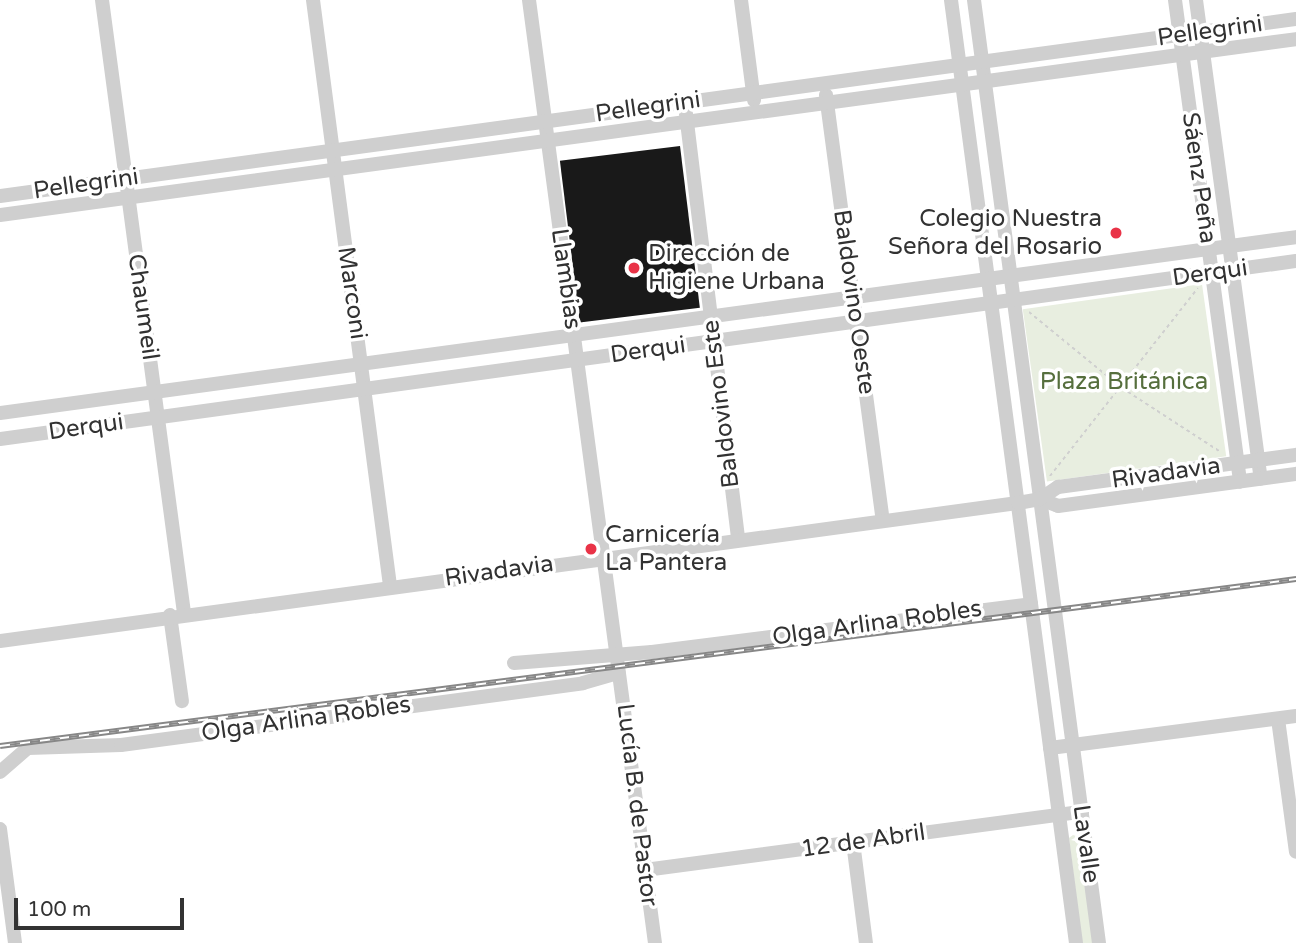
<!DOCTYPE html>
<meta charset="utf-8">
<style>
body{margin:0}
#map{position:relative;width:1296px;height:943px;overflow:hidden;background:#fff;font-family:"Varela Round",sans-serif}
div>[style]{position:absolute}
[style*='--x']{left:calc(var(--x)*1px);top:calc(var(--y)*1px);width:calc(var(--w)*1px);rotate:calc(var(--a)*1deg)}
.green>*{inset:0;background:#e8eee0;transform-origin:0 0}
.building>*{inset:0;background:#191919;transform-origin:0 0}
.path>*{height:2px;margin-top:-1px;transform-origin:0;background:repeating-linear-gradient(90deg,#cfcfcf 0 3.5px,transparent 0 7px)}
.minor>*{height:14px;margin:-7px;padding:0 7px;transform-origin:7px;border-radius:7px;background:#cfcfcf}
.rail>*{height:6px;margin-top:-3px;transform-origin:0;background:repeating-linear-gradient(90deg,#fff 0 10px,#878787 0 20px);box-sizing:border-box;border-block:2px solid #878787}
.dots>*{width:19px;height:19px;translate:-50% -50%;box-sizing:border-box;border:4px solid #fff;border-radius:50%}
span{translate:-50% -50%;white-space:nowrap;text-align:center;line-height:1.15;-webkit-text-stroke:7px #fff;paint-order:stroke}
.street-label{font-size:24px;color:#323232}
.poi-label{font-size:24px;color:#323232}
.right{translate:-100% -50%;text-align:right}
.left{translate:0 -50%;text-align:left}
.park-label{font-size:24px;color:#566f3d}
.scale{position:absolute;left:14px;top:898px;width:170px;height:32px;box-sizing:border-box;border:4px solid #323232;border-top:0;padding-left:9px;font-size:21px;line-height:24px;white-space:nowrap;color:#323232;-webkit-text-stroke:5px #fff;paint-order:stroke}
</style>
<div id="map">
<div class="green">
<i style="left:1202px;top:284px;width:174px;height:181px;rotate:82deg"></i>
<i style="clip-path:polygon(1073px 835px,1079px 837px,1096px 943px,1082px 943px,1069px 838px)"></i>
</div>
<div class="building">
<i style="left:680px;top:146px;width:163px;height:121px;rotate:83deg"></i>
</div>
<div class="path">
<i style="--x:1029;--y:312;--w:120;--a:39.3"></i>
<i style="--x:1122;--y:388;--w:116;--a:33"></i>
<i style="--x:1050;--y:476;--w:239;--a:-51.8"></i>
</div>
<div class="minor">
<i style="--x:102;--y:0;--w:618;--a:82.38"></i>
<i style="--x:313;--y:0;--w:591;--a:82.51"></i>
<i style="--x:529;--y:0;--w:951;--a:82.39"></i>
<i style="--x:741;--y:0;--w:101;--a:82.6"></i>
<i style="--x:951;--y:0;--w:951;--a:82.45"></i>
<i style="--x:974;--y:0;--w:951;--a:82.45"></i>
<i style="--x:1175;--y:0;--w:486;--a:82.3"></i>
<i style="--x:1196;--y:0;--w:483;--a:82.3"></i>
<i style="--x:826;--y:95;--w:429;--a:82.4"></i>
<i style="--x:686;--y:114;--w:429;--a:83"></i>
<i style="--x:0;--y:196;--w:1308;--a:-7.78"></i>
<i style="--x:0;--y:215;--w:1308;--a:-7.73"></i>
<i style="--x:0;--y:413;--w:1308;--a:-7.73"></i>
<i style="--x:0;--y:439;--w:1308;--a:-7.82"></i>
<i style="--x:1040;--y:499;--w:19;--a:21"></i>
<i style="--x:1058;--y:506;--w:240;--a:-7.7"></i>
<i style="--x:170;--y:615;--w:87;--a:82.1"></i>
<i style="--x:0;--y:641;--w:1027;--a:-7.72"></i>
<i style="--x:1018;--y:503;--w:22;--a:-10"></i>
<i style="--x:1040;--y:499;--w:22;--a:-34"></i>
<i style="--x:1058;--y:487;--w:240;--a:-7.7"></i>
<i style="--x:514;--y:663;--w:138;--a:-4.6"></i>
<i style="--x:652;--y:652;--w:382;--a:-7.2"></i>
<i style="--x:1278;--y:719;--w:134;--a:82.3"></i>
<i style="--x:1050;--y:748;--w:248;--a:-7.4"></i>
<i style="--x:0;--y:772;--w:37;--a:-41"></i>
<i style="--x:28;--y:748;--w:93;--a:-1.8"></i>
<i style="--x:121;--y:745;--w:466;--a:-7.6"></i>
<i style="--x:583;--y:683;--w:37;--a:-16"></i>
<i style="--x:0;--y:829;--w:115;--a:82.5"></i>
<i style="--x:853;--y:842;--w:102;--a:82.7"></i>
<i style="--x:645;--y:870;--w:441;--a:-7.6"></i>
</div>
<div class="rail">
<i style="--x:0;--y:746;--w:1307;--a:-7.34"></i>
</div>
<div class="dots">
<i style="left:1116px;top:233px;background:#e93347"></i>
<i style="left:634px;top:268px;background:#e93347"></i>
<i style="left:591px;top:549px;background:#e93347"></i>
</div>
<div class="street-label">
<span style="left:1210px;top:31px;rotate:-8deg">Pellegrini</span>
<span style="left:648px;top:107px;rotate:-8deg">Pellegrini</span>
<span style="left:1199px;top:178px;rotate:82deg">Sáenz Peña</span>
<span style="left:86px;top:184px;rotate:-8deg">Pellegrini</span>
<span style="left:1210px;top:273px;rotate:-8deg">Derqui</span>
<span style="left:566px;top:279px;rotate:82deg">Llambías</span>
<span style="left:352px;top:293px;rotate:82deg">Marconi</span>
<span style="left:854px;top:302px;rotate:82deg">Baldovino Oeste</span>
<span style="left:143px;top:307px;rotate:82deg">Chaumeil</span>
<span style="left:648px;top:350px;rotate:-8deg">Derqui</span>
<span style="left:721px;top:404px;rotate:-97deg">Baldovino Este</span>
<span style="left:86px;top:427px;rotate:-8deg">Derqui</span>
<span style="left:1166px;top:473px;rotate:-8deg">Rivadavia</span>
<span style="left:499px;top:571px;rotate:-8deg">Rivadavia</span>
<span style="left:877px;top:623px;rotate:-8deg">Olga Arlina Robles</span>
<span style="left:306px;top:719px;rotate:-8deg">Olga Arlina Robles</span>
<span style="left:637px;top:805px;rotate:83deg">Lucía B. de Pastor</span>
<span style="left:863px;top:841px;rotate:-8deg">12 de Abril</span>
<span style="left:1086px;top:844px;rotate:82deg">Lavalle</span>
</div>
<div class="poi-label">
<span class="right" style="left:1102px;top:233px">Colegio Nuestra<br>Señora del Rosario</span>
<span class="left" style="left:648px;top:268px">Dirección de<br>Higiene Urbana</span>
<span class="left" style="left:605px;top:549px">Carnicería<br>La Pantera</span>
</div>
<div class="park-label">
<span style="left:1124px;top:382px">Plaza Británica</span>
</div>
<div class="scale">100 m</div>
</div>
